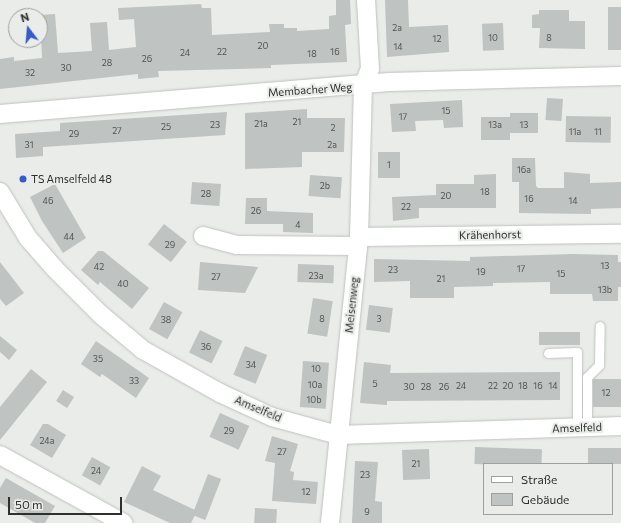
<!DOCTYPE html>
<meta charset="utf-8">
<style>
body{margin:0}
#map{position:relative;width:621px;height:523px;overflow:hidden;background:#e9ece8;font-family:Commissioner,sans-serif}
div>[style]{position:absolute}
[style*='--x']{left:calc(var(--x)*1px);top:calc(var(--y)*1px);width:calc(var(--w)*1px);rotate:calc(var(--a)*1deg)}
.building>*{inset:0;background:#bfc3c1;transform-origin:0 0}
.roads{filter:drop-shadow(0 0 1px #bec1bd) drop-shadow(0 0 1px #bec1bd)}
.lane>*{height:9px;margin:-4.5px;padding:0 4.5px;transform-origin:4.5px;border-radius:4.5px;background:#fff}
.street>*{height:18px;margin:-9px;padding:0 9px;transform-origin:9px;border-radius:9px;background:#fff}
.dots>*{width:11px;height:11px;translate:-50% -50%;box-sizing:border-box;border:2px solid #e9ece8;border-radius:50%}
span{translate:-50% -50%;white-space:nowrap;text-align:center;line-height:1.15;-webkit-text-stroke:4px #e9ece8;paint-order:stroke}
.number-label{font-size:9px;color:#525453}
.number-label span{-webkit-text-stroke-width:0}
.street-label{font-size:11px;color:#2e2f2e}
.poi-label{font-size:11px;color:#2e2f2e}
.left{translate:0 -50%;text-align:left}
.legend{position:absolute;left:483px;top:463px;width:130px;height:52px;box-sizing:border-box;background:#e9ece8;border:1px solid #9ea09e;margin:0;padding:5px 7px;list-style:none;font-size:12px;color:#2e2f2e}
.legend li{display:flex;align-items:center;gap:8px;height:20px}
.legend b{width:20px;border:1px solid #9ea09e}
.north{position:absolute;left:8px;top:8px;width:40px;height:40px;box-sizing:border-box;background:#e9ece8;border:1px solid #9ea09e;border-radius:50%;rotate:344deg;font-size:11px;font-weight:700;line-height:16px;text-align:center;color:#2e2f2e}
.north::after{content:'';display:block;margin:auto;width:14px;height:18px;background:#355aca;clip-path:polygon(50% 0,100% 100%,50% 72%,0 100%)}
.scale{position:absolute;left:8px;top:497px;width:114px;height:18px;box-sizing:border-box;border:2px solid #2e2f2e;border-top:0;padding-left:5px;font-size:12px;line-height:14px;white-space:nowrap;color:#2e2f2e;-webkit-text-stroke:3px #e9ece8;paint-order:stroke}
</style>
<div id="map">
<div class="building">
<i style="clip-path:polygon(336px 0,350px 0,351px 24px,345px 25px,347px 62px,271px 65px,271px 68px,158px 71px,159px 77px,138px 79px,138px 74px,0 89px,0 59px,14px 57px,14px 61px,42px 58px,40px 15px,55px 14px,58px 53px,92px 51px,90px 23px,107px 22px,109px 50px,136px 47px,134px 19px,119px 20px,118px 8px,201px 4px,202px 8px,211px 8px,212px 35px,270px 32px,269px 24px,284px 24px,284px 28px,297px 28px,297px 31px,329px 29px,329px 16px,336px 15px)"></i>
<i style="clip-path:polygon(385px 0,408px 0,409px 27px,448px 25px,449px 52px,387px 57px)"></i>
<i style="left:608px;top:7px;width:13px;height:43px"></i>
<i style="clip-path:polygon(539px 10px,569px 10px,569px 21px,585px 21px,585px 49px,539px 48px,540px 28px,532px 28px,532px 15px,539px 14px)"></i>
<i style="left:503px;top:23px;width:27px;height:21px;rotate:88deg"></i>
<i style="left:547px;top:98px;width:16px;height:22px;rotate:4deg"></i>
<i style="clip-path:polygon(462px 100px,463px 127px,444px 128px,443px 120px,415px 121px,416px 131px,392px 132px,390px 104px)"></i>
<i style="clip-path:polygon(307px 109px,307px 118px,345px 118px,344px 152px,302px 152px,302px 167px,245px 169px,245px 113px)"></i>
<i style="clip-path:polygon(227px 112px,225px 135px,43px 147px,43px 156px,16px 158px,15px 134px,60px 131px,60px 123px)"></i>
<i style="clip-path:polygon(510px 113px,538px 113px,538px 133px,510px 133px,510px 140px,481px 140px,481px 117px,510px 117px)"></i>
<i style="left:566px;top:116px;width:45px;height:26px;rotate:1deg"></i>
<i style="left:378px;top:152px;width:22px;height:26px"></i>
<i style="clip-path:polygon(512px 158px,535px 158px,536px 186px,538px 188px,564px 188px,564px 172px,590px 174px,590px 183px,621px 182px,621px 208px,591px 209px,591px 214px,519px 213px,519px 182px,512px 182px)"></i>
<i style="clip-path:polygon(496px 174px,496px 208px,419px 208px,419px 218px,393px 221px,392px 197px,436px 195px,436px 184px,474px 184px,474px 175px)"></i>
<i style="left:310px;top:175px;width:32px;height:21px;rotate:4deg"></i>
<i style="left:192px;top:182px;width:29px;height:22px;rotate:4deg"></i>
<i style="clip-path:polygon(55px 184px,86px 238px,63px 253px,42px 221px,30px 197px)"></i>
<i style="clip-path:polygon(246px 198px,267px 198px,267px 211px,313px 213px,313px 233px,283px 232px,283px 224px,245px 224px)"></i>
<i style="left:164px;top:224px;width:29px;height:26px;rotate:38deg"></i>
<i style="clip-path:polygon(98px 251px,103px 251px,149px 288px,132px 309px,100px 282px,98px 285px,81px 270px)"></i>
<i style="clip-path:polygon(572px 254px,618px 255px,618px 262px,621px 262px,621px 287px,618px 287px,618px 301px,593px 301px,592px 294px,550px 294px,550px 282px,493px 283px,493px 286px,454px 287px,454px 298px,410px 298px,410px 281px,374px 282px,374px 259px,470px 261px,470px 257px)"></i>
<i style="clip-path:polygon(0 262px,24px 293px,6px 306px,0 299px)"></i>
<i style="clip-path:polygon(200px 262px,258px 267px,245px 293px,198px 290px)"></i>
<i style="left:298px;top:264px;width:36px;height:18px;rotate:2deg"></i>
<i style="left:313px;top:298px;width:20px;height:36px;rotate:9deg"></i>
<i style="left:164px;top:302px;width:21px;height:31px;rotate:29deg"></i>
<i style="left:369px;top:305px;width:24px;height:25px;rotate:7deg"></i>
<i style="left:200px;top:330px;width:25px;height:25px;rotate:26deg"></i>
<i style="left:539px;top:332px;width:41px;height:13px"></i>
<i style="clip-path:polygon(0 336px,17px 350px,9px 360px,0 352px)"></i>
<i style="clip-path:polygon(96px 341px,149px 378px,136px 398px,102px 374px,100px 377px,81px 364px)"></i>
<i style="left:245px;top:346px;width:24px;height:31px;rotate:22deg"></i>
<i style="left:303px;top:361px;width:26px;height:46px;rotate:4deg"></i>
<i style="clip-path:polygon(364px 362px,391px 365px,390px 373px,560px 372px,560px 400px,387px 401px,387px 405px,360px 403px)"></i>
<i style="clip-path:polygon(31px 369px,47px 382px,0 440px,0 407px)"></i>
<i style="left:621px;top:379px;width:28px;height:28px;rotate:90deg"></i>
<i style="left:63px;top:390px;width:13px;height:13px;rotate:32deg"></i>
<i style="left:220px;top:413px;width:32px;height:26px;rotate:24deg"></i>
<i style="clip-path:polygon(43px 424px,48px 424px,66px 435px,52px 458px,30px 445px)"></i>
<i style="clip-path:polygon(272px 436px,298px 444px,290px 471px,294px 472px,293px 480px,318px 482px,316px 504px,272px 501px,275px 463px,265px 461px)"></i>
<i style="left:475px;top:447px;width:67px;height:17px;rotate:2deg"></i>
<i style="left:588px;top:448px;width:33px;height:16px"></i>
<i style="left:429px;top:449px;width:30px;height:27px;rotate:88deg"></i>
<i style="left:92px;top:457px;width:21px;height:21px;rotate:29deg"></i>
<i style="clip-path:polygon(355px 461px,378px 462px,375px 501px,382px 502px,382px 523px,352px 523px)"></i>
<i style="clip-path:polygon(142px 466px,161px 476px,153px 490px,197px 511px,191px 523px,170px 523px,124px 502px)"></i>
<i style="left:208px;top:474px;width:14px;height:44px;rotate:21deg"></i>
<i style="clip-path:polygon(6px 478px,55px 506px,45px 523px,35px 523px,0 503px,0 488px)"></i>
<i style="left:255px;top:508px;width:22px;height:15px;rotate:3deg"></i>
</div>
<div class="roads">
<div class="lane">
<i style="--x:548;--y:353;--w:29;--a:-2"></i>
<i style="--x:577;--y:352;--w:76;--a:90"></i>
<i style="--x:587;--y:428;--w:51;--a:-90"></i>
<i style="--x:587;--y:377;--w:17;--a:-45"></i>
<i style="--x:599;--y:365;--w:39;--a:-89"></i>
</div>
<div class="street">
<i style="--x:0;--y:114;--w:390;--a:-4.7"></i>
<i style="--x:389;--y:82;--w:232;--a:-1.5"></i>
<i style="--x:0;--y:192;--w:54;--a:58.7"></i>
<i style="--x:28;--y:238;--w:40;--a:49"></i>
<i style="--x:54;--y:268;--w:65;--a:45"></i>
<i style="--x:100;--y:314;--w:56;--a:39.9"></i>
<i style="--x:143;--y:350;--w:88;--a:29.2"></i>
<i style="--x:220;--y:393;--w:57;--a:24.8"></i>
<i style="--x:272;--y:417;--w:68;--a:15.3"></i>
<i style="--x:338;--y:435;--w:283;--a:-1.8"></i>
<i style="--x:203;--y:236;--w:35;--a:15"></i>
<i style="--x:237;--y:245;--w:121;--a:0.5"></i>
<i style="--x:359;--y:237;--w:262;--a:-0.7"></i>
<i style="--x:0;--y:455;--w:141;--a:28.9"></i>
<i style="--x:330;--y:523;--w:287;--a:-84.2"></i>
<i style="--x:359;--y:237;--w:151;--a:-88.5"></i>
<i style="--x:363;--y:86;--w:18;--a:-68"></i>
<i style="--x:370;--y:69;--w:69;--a:-93.3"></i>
</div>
</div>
<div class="dots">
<i style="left:23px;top:179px;background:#355aca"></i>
</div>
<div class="number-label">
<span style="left:397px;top:28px">2a</span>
<span style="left:493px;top:38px">10</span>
<span style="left:549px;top:38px">8</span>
<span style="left:437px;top:39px">12</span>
<span style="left:263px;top:46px">20</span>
<span style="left:398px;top:47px">14</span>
<span style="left:222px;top:52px">22</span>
<span style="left:335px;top:52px">16</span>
<span style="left:185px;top:53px">24</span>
<span style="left:312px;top:54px">18</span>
<span style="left:147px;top:59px">26</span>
<span style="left:107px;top:63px">28</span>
<span style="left:66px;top:68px">30</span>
<span style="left:30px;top:73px">32</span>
<span style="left:446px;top:111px">15</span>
<span style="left:403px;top:117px">17</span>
<span style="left:297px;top:122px">21</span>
<span style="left:261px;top:124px">21a</span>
<span style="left:215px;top:125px">23</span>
<span style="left:495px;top:125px">13a</span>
<span style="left:524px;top:125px">13</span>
<span style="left:166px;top:127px">25</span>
<span style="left:333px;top:128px">2</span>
<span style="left:117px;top:131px">27</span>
<span style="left:575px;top:132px">11a</span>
<span style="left:598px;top:132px">11</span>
<span style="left:74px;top:134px">29</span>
<span style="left:29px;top:145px">31</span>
<span style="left:332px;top:145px">2a</span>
<span style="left:389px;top:165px">1</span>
<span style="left:524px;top:170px">16a</span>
<span style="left:325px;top:186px">2b</span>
<span style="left:485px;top:192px">18</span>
<span style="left:206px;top:194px">28</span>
<span style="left:446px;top:196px">20</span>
<span style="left:529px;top:199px">16</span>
<span style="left:48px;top:201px">46</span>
<span style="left:573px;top:201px">14</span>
<span style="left:406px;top:207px">22</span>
<span style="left:256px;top:211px">26</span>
<span style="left:298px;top:225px">4</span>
<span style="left:69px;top:237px">44</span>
<span style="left:170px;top:245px">29</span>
<span style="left:605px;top:266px">13</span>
<span style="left:99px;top:267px">42</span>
<span style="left:521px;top:269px">17</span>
<span style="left:393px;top:270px">23</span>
<span style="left:481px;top:272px">19</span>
<span style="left:561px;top:274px">15</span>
<span style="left:316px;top:276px">23a</span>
<span style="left:216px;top:277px">27</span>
<span style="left:441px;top:279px">21</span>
<span style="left:123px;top:284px">40</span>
<span style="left:605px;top:290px">13b</span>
<span style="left:322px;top:319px">8</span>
<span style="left:379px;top:319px">3</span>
<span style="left:166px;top:320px">38</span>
<span style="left:206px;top:347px">36</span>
<span style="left:98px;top:359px">35</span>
<span style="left:251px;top:365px">34</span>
<span style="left:316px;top:369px">10</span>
<span style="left:134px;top:381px">33</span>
<span style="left:375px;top:384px">5</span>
<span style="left:315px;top:385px">10a</span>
<span style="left:461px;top:386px">24</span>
<span style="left:493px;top:386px">22</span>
<span style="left:508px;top:386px">20</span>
<span style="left:523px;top:386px">18</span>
<span style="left:538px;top:386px">16</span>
<span style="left:553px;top:386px">14</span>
<span style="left:409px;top:387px">30</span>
<span style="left:426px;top:387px">28</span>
<span style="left:444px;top:387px">26</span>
<span style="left:606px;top:393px">12</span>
<span style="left:314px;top:400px">10b</span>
<span style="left:229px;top:431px">29</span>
<span style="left:47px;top:441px">24a</span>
<span style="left:282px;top:452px">27</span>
<span style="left:416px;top:464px">21</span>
<span style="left:96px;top:471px">24</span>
<span style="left:365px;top:475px">23</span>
<span style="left:306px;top:492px">12</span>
<span style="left:367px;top:512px">9</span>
</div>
<div class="street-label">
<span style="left:310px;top:90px;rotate:-4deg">Membacher Weg</span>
<span style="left:490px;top:235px;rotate:-1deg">Krähenhorst</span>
<span style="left:352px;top:305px;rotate:-84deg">Meisenweg</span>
<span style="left:258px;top:409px;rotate:23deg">Amselfeld</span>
<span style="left:577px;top:428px;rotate:-2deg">Amselfeld</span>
</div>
<div class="poi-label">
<span class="left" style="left:31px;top:179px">TS Amselfeld 48</span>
</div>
<ul class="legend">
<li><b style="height:5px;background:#fff"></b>Straße</li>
<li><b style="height:11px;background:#bfc3c1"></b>Gebäude</li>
</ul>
<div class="north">N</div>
<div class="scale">50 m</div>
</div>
